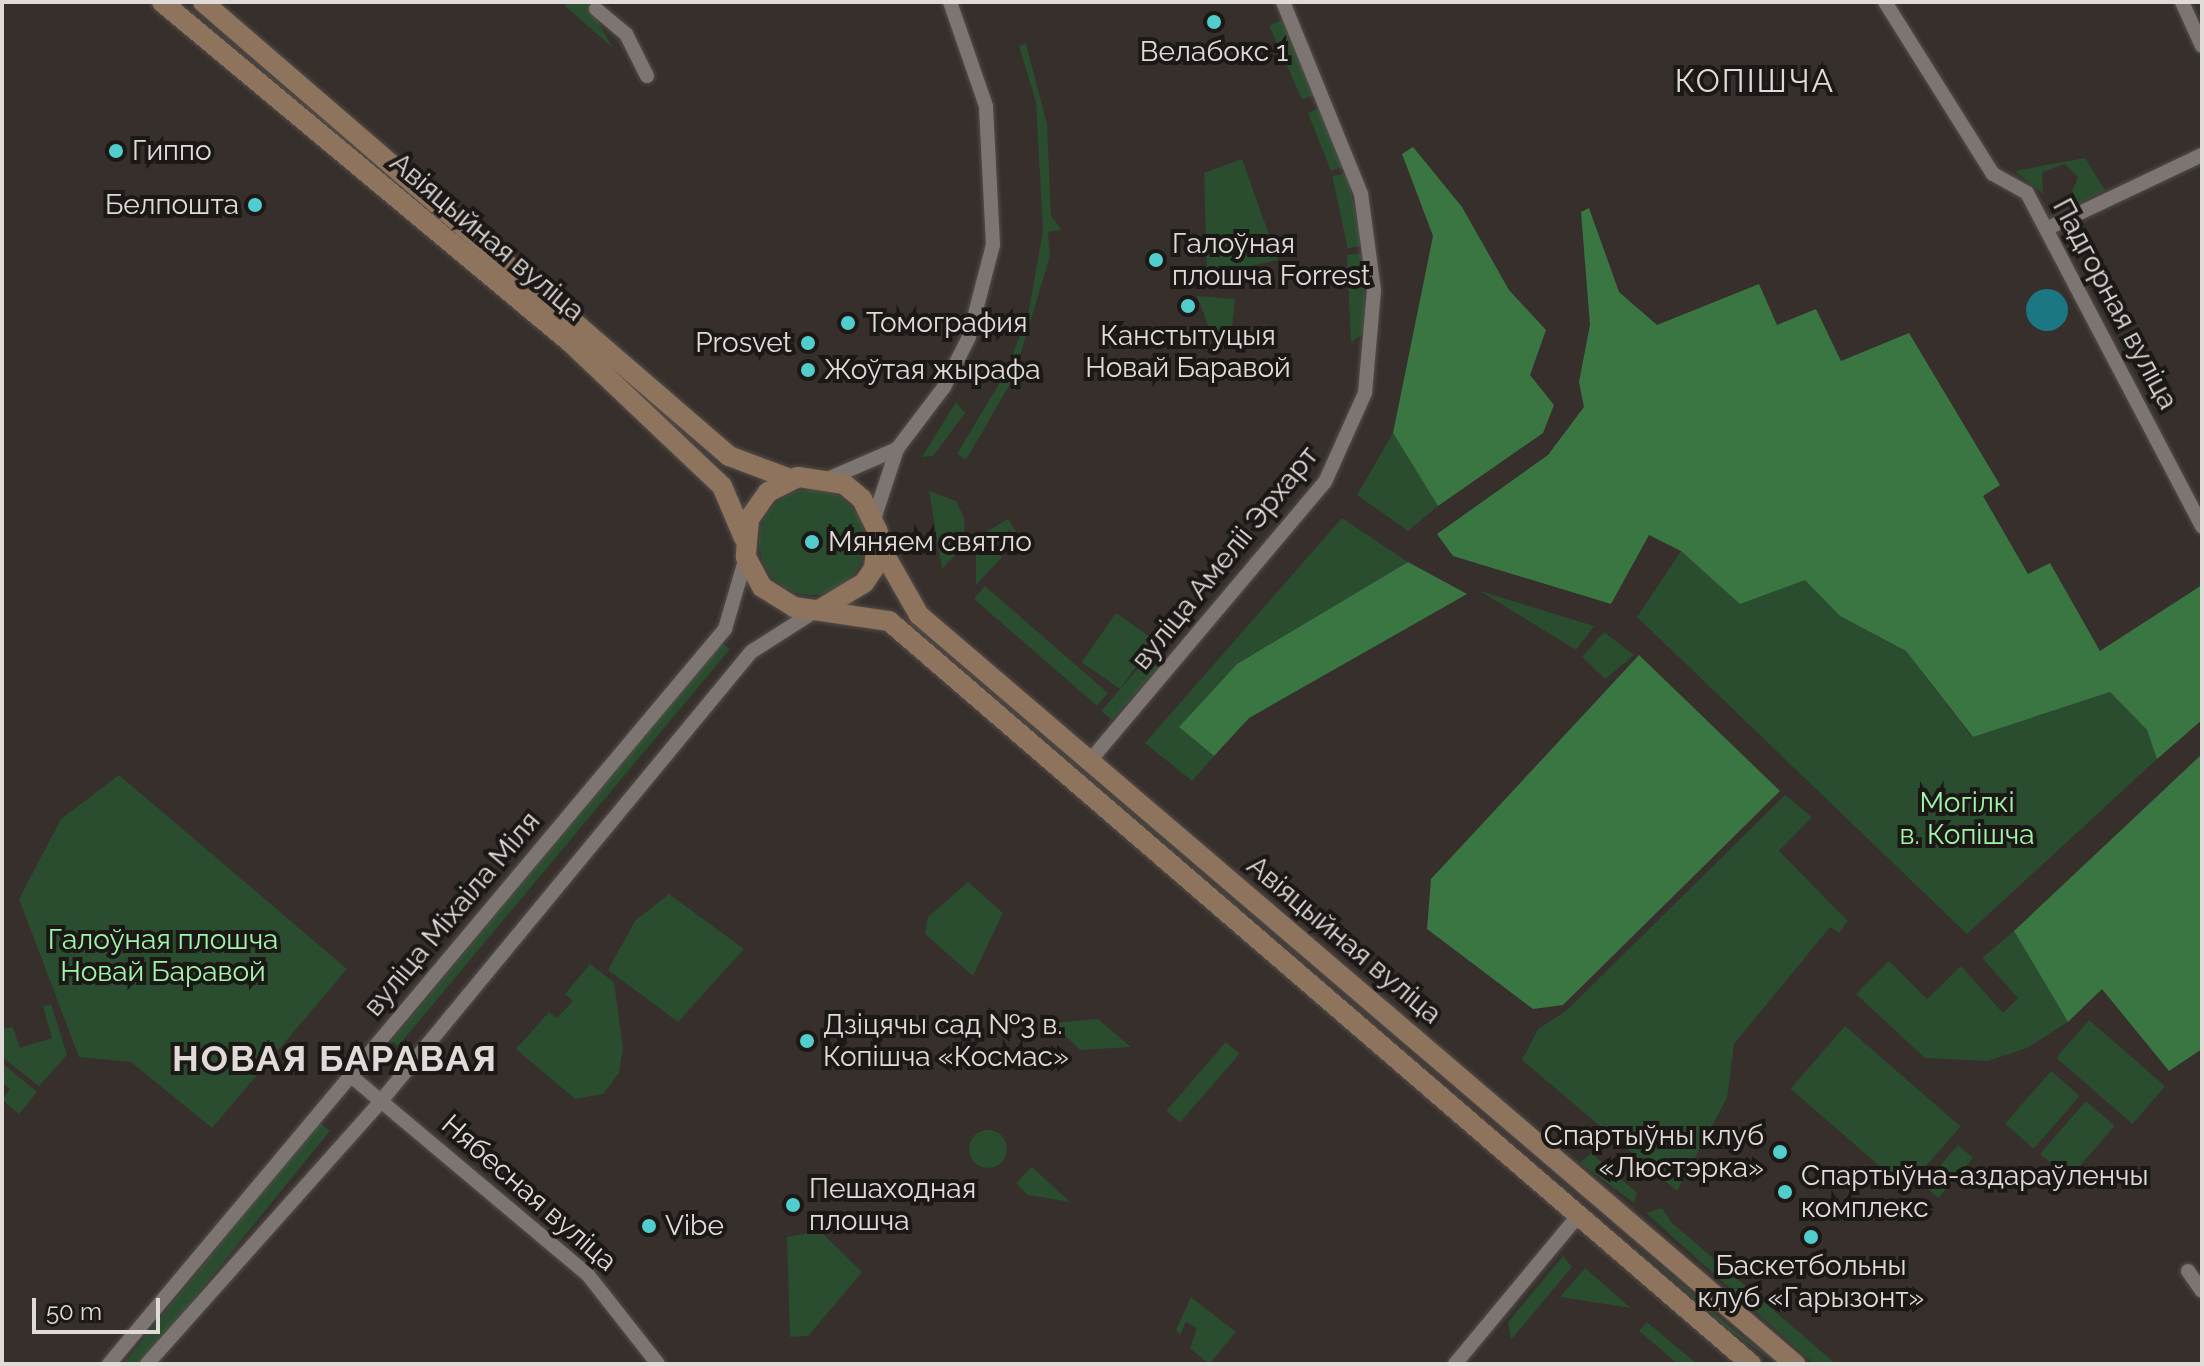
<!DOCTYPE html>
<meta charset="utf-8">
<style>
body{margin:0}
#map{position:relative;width:2204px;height:1366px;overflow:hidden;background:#362f2c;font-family:Raleway,sans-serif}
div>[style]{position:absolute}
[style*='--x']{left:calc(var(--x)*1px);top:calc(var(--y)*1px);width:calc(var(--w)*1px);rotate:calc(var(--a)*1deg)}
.green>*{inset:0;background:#294d2e;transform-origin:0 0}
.round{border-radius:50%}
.forest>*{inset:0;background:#397642}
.water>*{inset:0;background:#1b7882}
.roads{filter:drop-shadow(0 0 2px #544e4b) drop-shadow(0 0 2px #544e4b)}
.street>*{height:14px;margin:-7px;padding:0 7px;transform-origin:7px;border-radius:7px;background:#7d7571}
.secondary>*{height:20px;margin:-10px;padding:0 10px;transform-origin:10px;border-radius:10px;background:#8e735d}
.dots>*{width:22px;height:22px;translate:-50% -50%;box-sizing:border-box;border:4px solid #1b1816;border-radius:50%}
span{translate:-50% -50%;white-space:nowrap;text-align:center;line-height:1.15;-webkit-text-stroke:8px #1b1816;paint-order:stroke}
.poi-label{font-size:28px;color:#e0dbd9}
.left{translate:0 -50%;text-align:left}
.right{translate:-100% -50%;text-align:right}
.street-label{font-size:28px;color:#e0dbd9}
.park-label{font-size:28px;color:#9ff5a9}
.quarter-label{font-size:32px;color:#e0dbd9;letter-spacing:2px}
.district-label{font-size:36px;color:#e0dbd9;font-weight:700;letter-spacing:2px}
.frame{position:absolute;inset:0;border:4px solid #e0dbd9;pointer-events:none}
.scale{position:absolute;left:32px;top:1298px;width:128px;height:36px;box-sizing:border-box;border:4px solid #e0dbd9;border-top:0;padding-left:10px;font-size:24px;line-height:28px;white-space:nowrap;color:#e0dbd9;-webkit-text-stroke:6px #1b1816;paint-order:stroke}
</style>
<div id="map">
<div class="green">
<i style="clip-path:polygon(567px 2px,587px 2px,612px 47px,565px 6px)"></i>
<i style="left:1282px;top:20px;width:81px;height:14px;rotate:66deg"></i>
<i style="clip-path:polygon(1026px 44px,1047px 124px,1051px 216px,1062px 230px,1048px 232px,1050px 256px,1013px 379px,1004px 376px,1028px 315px,1043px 231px,1036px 102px,1019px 46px)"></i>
<i style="clip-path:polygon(1319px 108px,1345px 166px,1331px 171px,1308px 113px)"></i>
<i style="clip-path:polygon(2085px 158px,2105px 190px,2075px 206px,2067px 203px,2078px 177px,2065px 164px,2042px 172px,2043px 194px,2015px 171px)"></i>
<i style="clip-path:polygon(1242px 159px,1278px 260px,1207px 276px,1204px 173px)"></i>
<i style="left:1347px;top:173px;width:74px;height:15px;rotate:78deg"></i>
<i style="clip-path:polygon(1362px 253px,1367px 330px,1351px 343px,1347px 255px)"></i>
<i style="clip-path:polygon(1197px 296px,1235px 299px,1231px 338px,1214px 341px)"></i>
<i style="clip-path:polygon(1002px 379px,1011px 382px,966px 460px,957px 454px)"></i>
<i style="clip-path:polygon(956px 402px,965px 413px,933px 456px,922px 457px)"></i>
<i style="clip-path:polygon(1393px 433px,1438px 506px,1408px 531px,1357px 495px)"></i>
<i class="round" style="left:759px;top:489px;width:106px;height:106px"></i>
<i style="clip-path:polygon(929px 491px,956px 501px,964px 517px,965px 544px,942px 569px)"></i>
<i style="clip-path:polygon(1342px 518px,1408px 562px,1237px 664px,1179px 727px,1214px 756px,1192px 781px,1145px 743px)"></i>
<i style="clip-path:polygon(1008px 519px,1019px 537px,1009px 530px,993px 549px,1002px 557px,976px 585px,976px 538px)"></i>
<i style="clip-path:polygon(1681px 551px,1740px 603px,1805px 579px,1840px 616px,1906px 651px,1972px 737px,2110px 692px,2147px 730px,2157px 759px,1967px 934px,1637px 617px)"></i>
<i style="left:985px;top:586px;width:163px;height:17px;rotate:41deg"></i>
<i style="clip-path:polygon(1480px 591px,1594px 626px,1576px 650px)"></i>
<i style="left:1116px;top:613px;width:47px;height:60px;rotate:35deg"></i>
<i style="clip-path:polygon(1604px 632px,1634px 655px,1605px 679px,1582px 657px)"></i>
<i style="clip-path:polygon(1162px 641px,1165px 660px,1112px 720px,1101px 711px)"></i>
<i style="clip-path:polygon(722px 643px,730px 649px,398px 1046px,391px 1041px)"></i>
<i style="clip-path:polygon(119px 775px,347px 969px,212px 1128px,131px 1062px,79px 1057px,19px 899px,61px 819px)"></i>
<i style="clip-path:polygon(1785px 795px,1812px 817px,1779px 851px,1848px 921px,1839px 933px,1830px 927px,1734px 1044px,1727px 1098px,1677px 1191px,1522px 1060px,1538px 1029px,1566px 1011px)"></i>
<i style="clip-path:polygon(968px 882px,1003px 913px,973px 976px,925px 934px,928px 917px)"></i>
<i style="clip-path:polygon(669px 894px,744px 949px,678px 1022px,608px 970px,635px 921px)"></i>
<i style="clip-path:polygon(2014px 931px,2068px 1022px,2027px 1048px,1988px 1061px,1925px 1058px,1856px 994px,1889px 961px,1927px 999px,1961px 966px,2003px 1013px,2018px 998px,1982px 958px)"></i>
<i style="clip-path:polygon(590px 964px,614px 982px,623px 1048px,619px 1073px,603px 1094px,575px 1099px,516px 1049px,549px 1012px,557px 1018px,573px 1001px,565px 994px)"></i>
<i style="clip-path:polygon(51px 1004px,67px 1055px,39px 1086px,2px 1057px,2px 1029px,13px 1027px,20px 1048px,52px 1038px,43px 1006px)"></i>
<i style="clip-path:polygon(1098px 1019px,1131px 1047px,1080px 1050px,1052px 1023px)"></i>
<i style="left:2089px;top:1020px;width:101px;height:50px;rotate:41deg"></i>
<i style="left:1845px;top:1026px;width:153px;height:83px;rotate:41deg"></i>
<i style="left:1226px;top:1042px;width:18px;height:91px;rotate:41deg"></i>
<i style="clip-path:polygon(2px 1063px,37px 1092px,19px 1114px,2px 1100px,10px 1089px,2px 1082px)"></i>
<i style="left:2051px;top:1071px;width:38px;height:70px;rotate:41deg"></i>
<i style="left:2086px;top:1101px;width:38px;height:70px;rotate:41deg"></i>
<i style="left:319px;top:1122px;width:14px;height:317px;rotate:39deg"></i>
<i class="round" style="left:969px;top:1130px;width:38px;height:38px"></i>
<i style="left:1958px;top:1145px;width:20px;height:53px;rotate:41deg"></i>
<i style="clip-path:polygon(1591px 1153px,1637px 1193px,1634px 1203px,1580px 1163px)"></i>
<i style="clip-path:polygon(1032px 1167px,1070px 1202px,1028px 1195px,1016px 1183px)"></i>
<i style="clip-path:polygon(1662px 1208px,1671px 1222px,1836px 1364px,1814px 1364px,1646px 1213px)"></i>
<i style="clip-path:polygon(820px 1231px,862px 1272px,808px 1336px,790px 1337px,787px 1237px)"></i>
<i style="clip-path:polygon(1627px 1237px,1734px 1330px,1779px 1364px,1730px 1331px)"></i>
<i style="clip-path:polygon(1563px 1256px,1572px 1267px,1511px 1340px,1508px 1322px)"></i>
<i style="clip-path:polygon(1585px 1268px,1631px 1308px,1560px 1297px)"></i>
<i style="clip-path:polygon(1191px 1297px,1236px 1332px,1209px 1364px,1190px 1348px,1197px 1328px,1186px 1322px,1180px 1335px,1176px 1330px)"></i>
<i style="clip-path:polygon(1647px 1322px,1697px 1364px,1678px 1364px,1639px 1331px)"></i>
</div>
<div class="forest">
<i style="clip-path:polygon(1413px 147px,1462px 207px,1509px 290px,1546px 330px,1530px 375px,1554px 405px,1543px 433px,1438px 506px,1393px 433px,1433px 236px,1402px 154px)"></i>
<i style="clip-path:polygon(1589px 208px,1619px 292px,1657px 325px,1759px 284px,1777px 325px,1816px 309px,1841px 361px,1909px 333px,2000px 485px,1983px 496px,2028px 574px,2050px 563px,2100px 651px,2202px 585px,2202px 720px,2157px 759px,2147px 730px,2110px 692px,1973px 737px,1906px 651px,1840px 616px,1805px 580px,1740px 604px,1681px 551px,1649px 535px,1611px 604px,1453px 556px,1437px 534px,1548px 455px,1584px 407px,1579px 382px,1590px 325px,1581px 212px)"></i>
<i style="clip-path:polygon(1408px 562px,1467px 594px,1249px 718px,1214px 756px,1179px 727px,1237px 664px)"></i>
<i style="clip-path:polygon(1639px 655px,1780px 791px,1563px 1005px,1533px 1009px,1427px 929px,1431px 879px)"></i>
<i style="clip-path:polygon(2202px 754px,2202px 1049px,2169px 1071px,2102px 989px,2068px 1022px,2014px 931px)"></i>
</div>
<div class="water">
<i class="round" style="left:2026px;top:289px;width:42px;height:42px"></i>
</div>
<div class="roads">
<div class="street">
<i style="--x:1885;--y:2;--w:203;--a:57.9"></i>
<i style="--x:1993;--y:174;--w:39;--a:29"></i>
<i style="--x:2027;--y:193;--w:377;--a:62.3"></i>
<i style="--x:2182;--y:2;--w:48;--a:65.6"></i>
<i style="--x:596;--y:9;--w:39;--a:40"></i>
<i style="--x:626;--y:34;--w:47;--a:63.4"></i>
<i style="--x:2048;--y:228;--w:170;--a:-25.4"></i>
<i style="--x:830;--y:478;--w:73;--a:-23.4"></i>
<i style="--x:874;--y:519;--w:74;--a:-71.8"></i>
<i style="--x:897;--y:449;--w:78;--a:-52.8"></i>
<i style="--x:944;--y:387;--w:56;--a:-63.4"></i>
<i style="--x:969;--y:337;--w:95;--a:-75.4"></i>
<i style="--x:993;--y:245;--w:139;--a:-92.9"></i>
<i style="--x:986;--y:106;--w:110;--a:-109.1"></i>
<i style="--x:1089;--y:762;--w:366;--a:-49.9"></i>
<i style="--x:1325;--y:482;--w:98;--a:-65.8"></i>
<i style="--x:1365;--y:393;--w:103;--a:-85"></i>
<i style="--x:1374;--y:290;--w:97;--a:-97.7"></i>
<i style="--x:1361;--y:194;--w:207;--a:-112.1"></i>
<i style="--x:351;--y:1076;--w:309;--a:40"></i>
<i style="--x:588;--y:1275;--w:113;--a:51.8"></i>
<i style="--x:2188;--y:1271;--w:24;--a:55"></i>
<i style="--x:109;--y:1364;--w:959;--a:-50.03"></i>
<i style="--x:725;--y:629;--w:75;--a:-73.7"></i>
<i style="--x:147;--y:1364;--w:352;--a:-48.3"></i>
<i style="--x:381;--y:1101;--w:582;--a:-50.51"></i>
<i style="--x:751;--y:652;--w:76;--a:-32.6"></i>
<i style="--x:1455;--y:1364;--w:192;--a:-50.3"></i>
</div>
<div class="secondary">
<i style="--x:162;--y:2;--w:531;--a:39.81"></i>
<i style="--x:570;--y:342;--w:209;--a:43.5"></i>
<i style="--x:722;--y:486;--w:56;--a:67.1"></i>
<i style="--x:203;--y:2;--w:695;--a:40.8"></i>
<i style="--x:729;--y:456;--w:65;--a:20.7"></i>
<i style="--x:878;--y:543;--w:83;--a:60.3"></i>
<i style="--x:919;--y:615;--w:1153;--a:40.53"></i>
<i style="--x:822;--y:608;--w:49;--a:-30.8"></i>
<i style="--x:864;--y:583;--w:18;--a:-56"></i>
<i style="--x:874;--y:568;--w:36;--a:-84"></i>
<i style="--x:878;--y:532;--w:37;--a:-116"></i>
<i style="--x:862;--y:499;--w:23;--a:-140"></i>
<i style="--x:844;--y:484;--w:47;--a:-171.3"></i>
<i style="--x:798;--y:477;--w:34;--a:153"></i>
<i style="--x:768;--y:492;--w:33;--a:125"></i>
<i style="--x:749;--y:519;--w:38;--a:95"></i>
<i style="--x:746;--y:557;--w:34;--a:62"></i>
<i style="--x:762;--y:587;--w:38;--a:32"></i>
<i style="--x:794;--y:607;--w:96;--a:8.4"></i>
<i style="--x:889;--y:621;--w:1138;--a:40.76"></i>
</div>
</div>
<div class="dots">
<i style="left:1214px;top:22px;background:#52cdcd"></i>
<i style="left:116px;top:151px;background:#52cdcd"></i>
<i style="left:255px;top:205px;background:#52cdcd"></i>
<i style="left:1156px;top:260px;background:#52cdcd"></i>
<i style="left:1188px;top:306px;background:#52cdcd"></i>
<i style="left:848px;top:323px;background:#52cdcd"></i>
<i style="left:808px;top:343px;background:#52cdcd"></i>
<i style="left:808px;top:370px;background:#52cdcd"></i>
<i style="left:812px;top:542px;background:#52cdcd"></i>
<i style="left:807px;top:1041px;background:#52cdcd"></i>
<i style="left:1780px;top:1152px;background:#52cdcd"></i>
<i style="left:1785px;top:1192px;background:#52cdcd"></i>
<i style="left:793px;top:1205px;background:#52cdcd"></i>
<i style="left:649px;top:1226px;background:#52cdcd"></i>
<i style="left:1811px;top:1237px;background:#52cdcd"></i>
</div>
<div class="poi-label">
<span style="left:1214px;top:52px">Велабокс 1</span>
<span class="left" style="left:132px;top:151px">Гиппо</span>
<span class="right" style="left:239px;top:205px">Белпошта</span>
<span class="left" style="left:1172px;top:260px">Галоўная<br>плошча Forrest</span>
<span class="left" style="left:866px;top:323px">Томография</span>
<span style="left:1188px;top:352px">Канстытуцыя<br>Новай Баравой</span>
<span class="right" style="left:792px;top:343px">Prosvet</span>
<span class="left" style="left:824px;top:370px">Жоўтая жырафа</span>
<span class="left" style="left:828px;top:542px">Мяняем святло</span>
<span class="left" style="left:823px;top:1041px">Дзіцячы сад №3 в.<br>Копішча «Космас»</span>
<span class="right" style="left:1764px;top:1152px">Cпартыўны клуб<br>«Люстэрка»</span>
<span class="left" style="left:1801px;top:1192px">Спартыўна-аздараўленчы<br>комплекс</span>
<span class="left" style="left:809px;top:1205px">Пешаходная<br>плошча</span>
<span class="left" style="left:665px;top:1226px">Vibe</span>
<span style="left:1811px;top:1282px">Баскетбольны<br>клуб «Гарызонт»</span>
</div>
<div class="street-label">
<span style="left:487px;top:237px;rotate:40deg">Авіяцыйная вуліца</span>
<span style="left:2115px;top:304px;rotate:62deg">Падгорная вуліца</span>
<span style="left:1225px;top:558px;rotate:-51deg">вуліца Амеліі Эрхарт</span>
<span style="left:452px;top:914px;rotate:-50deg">вуліца Міхаіла Міля</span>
<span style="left:1344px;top:940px;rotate:40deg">Авіяцыйная вуліца</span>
<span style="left:529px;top:1193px;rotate:41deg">Нябесная вуліца</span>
</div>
<div class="park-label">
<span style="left:1967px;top:819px">Могілкі<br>в. Копішча</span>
<span style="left:163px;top:956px">Галоўная плошча<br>Новай Баравой</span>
</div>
<div class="quarter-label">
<span style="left:1755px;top:81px">КОПІШЧА</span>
</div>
<div class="district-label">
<span style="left:335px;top:1059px">НОВАЯ БАРАВАЯ</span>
</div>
<div class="frame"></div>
<div class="scale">50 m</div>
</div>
